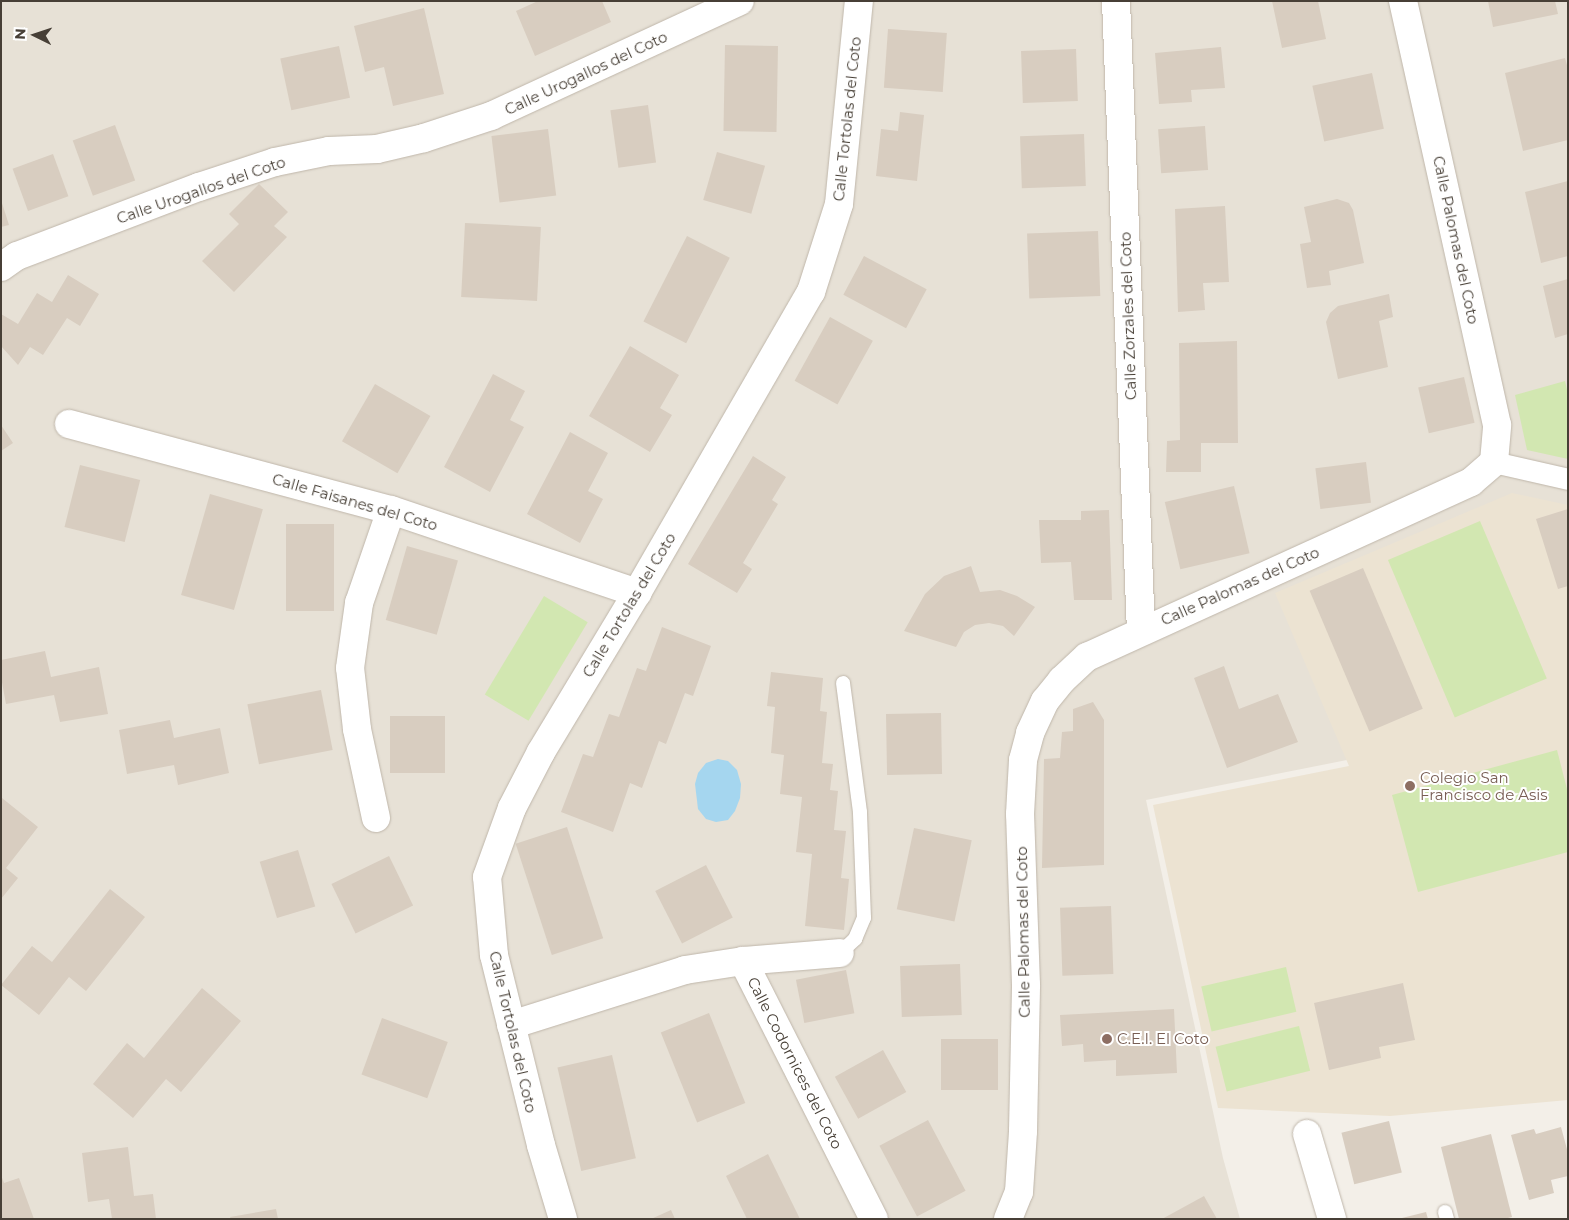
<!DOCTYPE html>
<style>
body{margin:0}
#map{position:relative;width:1569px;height:1220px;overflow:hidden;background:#f3efe8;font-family:Montserrat,sans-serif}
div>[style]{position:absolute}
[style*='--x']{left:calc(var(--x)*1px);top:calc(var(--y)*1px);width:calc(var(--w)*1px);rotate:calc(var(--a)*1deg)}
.residential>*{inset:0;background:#e7e1d6}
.education>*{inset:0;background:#ece3d2}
.green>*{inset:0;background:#d2e7b1;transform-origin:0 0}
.water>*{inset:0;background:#a5d6ef}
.building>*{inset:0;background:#d8cdc0;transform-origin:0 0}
.roads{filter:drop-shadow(0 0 1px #bfb6aa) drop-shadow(0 0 1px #bfb6aa)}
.service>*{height:14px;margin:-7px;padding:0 7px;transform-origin:7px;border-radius:7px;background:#fff}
.pedestrian>*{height:21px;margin:-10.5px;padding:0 10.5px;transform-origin:10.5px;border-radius:10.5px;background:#fff}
.minor>*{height:28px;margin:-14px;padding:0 14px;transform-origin:14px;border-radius:14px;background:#fff}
.dots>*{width:14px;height:14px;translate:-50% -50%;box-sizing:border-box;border:2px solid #fff;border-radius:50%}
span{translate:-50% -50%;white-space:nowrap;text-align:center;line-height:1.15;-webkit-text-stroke:4px #fff;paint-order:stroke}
.street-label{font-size:15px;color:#473f36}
.education-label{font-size:15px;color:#785e54}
.left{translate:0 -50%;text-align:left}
.frame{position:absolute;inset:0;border:2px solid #473f36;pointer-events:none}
.north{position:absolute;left:10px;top:10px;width:50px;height:50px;-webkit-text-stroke:4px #fff;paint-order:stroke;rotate:274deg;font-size:14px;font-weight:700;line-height:20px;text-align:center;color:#473f36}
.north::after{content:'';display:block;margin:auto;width:18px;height:22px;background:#473f36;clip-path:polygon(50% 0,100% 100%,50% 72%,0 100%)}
</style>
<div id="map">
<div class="residential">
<i style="clip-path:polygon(1px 1px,1568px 1px,1568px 716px,1146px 800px,1223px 1158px,1240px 1219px,1px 1219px)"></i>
</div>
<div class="education">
<i style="clip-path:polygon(1512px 493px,1568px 505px,1568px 1100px,1390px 1116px,1218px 1108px,1153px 805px,1349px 766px,1275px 593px)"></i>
</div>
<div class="green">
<i style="clip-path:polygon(1565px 381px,1568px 394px,1568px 459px,1527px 450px,1515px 395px)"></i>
<i style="left:1480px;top:521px;width:171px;height:100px;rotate:67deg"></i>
<i style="left:544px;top:596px;width:51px;height:115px;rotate:31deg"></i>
<i style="clip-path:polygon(1557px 750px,1568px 793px,1568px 852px,1418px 892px,1392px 795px)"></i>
<i style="left:1286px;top:967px;width:46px;height:87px;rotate:77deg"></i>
<i style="left:1299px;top:1026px;width:46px;height:86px;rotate:76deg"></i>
</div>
<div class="water">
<i style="clip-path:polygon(718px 759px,728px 761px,737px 770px,741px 784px,740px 798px,735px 811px,728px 820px,716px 822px,706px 819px,698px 809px,695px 784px,698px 773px,706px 763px)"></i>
</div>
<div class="building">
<i style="clip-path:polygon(538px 1px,602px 1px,611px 22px,535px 56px,516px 11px)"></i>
<i style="clip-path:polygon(1272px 1px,1318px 1px,1326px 39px,1282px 48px)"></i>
<i style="clip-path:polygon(1488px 1px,1555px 1px,1558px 14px,1493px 27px)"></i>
<i style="clip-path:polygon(424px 8px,444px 94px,393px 106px,384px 67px,365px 72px,354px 26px)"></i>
<i style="left:888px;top:29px;width:59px;height:59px;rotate:4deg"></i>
<i style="left:725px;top:45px;width:53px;height:86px;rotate:1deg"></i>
<i style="left:339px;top:46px;width:53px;height:60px;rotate:78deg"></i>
<i style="clip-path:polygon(1221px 47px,1225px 88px,1191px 90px,1192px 102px,1159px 104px,1155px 53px)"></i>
<i style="left:1076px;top:49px;width:52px;height:55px;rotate:88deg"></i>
<i style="clip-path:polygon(1565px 58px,1568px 69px,1568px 140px,1523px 151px,1505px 73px)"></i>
<i style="left:1372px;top:73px;width:57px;height:61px;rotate:78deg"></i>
<i style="left:648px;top:105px;width:58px;height:38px;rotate:82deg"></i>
<i style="clip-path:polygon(900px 112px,924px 115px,917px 181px,876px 176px,881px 129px,898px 131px)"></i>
<i style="left:115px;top:125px;width:59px;height:45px;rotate:70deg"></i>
<i style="left:1205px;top:126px;width:44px;height:47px;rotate:86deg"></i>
<i style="left:548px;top:129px;width:67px;height:57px;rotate:83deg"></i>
<i style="left:1084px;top:134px;width:52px;height:64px;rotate:88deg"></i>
<i style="left:717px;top:152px;width:50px;height:50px;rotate:16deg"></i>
<i style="left:53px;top:154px;width:45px;height:43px;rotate:70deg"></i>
<i style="clip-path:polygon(1568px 181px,1568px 256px,1541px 263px,1525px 192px)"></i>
<i style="clip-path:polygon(259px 184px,288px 212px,274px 226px,287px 237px,234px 292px,202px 261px,239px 224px,229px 214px)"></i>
<i style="clip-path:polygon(1337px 199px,1349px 203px,1353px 210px,1364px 263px,1329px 271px,1331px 285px,1307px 288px,1300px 244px,1311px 242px,1304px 207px)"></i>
<i style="clip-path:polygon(1px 200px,9px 225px,1px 227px)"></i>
<i style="clip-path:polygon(1225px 206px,1229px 282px,1203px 283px,1205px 310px,1178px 312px,1175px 209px)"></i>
<i style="left:465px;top:223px;width:76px;height:74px;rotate:3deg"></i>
<i style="left:1098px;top:231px;width:65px;height:71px;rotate:88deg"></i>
<i style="left:687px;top:236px;width:48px;height:96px;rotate:27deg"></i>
<i style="left:864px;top:256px;width:71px;height:44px;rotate:28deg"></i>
<i style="clip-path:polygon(68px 275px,99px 294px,80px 326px,67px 318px,43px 355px,30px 347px,18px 365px,1px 346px,1px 314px,18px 324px,37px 293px,52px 302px)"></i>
<i style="clip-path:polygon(1568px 279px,1568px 334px,1555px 338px,1543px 286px)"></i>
<i style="clip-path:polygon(1389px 294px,1393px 317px,1379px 321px,1388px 367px,1338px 379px,1326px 322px,1330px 313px,1338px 306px)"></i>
<i style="left:830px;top:317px;width:49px;height:73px;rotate:29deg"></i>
<i style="clip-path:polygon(1237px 341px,1238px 443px,1201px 443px,1201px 472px,1166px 472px,1167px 441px,1180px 440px,1179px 343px)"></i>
<i style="clip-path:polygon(630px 346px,679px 375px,660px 408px,672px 415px,650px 452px,589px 416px)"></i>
<i style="clip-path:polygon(493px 374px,525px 391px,510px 420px,524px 427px,490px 492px,444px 467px)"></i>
<i style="left:1464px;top:377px;width:47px;height:47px;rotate:77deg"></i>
<i style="left:375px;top:384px;width:64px;height:66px;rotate:30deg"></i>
<i style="clip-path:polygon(1px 425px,13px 443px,1px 451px)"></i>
<i style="clip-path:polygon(570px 432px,608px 453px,588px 491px,603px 499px,580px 543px,527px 514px)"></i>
<i style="clip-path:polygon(753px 456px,786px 477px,772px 500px,778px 504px,743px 563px,752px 569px,737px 593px,688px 564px)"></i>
<i style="left:1366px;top:462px;width:41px;height:51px;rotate:83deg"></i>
<i style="left:80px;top:465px;width:62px;height:64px;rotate:14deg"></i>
<i style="left:1234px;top:486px;width:69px;height:71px;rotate:77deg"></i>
<i style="left:210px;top:494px;width:55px;height:105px;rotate:16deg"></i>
<i style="clip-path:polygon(1568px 509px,1568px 586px,1558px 589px,1536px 519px)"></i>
<i style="clip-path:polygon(1109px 510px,1112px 600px,1074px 600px,1071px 562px,1041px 563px,1039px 520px,1081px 520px,1081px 511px)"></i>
<i style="left:286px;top:524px;width:48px;height:87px"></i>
<i style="left:407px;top:546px;width:53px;height:77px;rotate:16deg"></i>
<i style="clip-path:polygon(971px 566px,980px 592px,1000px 590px,1017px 596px,1035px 607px,1014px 636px,1003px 626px,989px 623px,975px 625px,964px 632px,956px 647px,904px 631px,925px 594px,944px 576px)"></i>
<i style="left:1363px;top:568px;width:153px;height:58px;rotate:67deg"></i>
<i style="clip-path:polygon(662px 627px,711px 646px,693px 696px,685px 693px,666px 744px,659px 741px,642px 788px,630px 783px,613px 832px,561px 812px,583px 754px,593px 757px,609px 714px,619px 717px,637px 668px,646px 671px)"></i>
<i style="clip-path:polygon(45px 651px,51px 677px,99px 667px,108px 714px,60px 722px,54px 695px,6px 704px,1px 677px,1px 660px)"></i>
<i style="clip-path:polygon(1224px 666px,1239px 709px,1278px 694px,1298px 742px,1227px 768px,1194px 678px)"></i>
<i style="clip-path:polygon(771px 672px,823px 678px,820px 711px,827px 712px,822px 763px,833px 764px,830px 790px,838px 791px,834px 830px,846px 831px,841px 878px,849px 879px,844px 930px,805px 926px,812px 854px,796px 852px,802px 797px,780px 794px,784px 755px,771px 753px,775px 707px,767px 706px)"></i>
<i style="left:321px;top:690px;width:61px;height:75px;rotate:79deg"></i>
<i style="clip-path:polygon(1093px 702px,1104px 720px,1104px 865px,1042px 868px,1044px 759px,1060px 758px,1062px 732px,1073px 731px,1073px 709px)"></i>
<i style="left:941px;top:713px;width:61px;height:55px;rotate:89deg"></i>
<i style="left:445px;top:716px;width:57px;height:55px;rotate:90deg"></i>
<i style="clip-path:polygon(170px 720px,174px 738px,220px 728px,229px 773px,178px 785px,174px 765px,127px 774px,119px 730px)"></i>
<i style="clip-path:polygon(2px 798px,38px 827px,6px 868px,18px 878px,1px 899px)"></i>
<i style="left:567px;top:827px;width:117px;height:54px;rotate:72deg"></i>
<i style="left:914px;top:828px;width:59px;height:83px;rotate:12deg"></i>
<i style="left:298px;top:850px;width:59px;height:40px;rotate:73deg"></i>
<i style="left:389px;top:856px;width:55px;height:64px;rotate:64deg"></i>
<i style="left:706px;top:865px;width:59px;height:57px;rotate:63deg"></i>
<i style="clip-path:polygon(110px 889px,145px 917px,86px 991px,69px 977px,39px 1015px,1px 985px,32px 946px,52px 962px)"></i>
<i style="left:1111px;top:906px;width:68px;height:51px;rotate:88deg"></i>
<i style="left:960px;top:964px;width:51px;height:60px;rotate:88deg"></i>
<i style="left:846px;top:970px;width:44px;height:51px;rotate:79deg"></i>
<i style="clip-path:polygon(1403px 983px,1415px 1040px,1379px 1047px,1381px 1058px,1329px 1070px,1314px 1003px)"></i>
<i style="clip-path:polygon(202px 988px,241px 1021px,181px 1092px,166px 1079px,133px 1118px,93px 1084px,127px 1043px,144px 1058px)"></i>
<i style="clip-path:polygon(1174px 1009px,1177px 1073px,1116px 1076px,1116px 1060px,1084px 1062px,1083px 1044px,1062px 1046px,1060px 1015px)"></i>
<i style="left:709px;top:1013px;width:97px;height:52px;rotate:68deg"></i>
<i style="left:382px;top:1018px;width:70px;height:60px;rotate:20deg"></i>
<i style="left:998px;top:1039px;width:51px;height:57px;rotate:90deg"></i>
<i style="left:883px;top:1050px;width:48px;height:55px;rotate:61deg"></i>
<i style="left:612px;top:1055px;width:106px;height:56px;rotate:77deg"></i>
<i style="left:928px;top:1120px;width:80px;height:55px;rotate:62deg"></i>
<i style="left:1389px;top:1121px;width:53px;height:49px;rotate:76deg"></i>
<i style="clip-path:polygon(1561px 1127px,1568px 1153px,1568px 1176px,1551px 1180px,1554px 1193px,1529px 1200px,1511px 1135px,1534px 1129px,1536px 1134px)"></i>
<i style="clip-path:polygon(1491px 1134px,1512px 1217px,1504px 1219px,1459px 1219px,1441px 1147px)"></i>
<i style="clip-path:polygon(128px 1147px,134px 1196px,153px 1194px,156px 1219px,112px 1219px,109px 1199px,88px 1202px,82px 1153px)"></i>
<i style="clip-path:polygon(768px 1154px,800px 1219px,747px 1219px,726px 1176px)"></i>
<i style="clip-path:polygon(1px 1175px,4px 1183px,19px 1178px,34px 1219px,1px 1219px)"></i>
<i style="clip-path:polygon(1204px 1196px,1217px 1219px,1162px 1219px)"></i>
<i style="clip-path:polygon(276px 1209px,278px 1219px,231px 1219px,230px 1217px)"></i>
<i style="clip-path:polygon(671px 1210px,675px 1219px,651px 1219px)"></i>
<i style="clip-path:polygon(1426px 1212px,1428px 1219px,1402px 1219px,1402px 1218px)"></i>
</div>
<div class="roads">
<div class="service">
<i style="--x:840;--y:953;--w:21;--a:-43"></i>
<i style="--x:855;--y:939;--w:23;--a:-67"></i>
<i style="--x:864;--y:918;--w:106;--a:-92.2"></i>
<i style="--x:860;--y:812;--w:130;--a:-97.5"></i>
<i style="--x:1445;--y:1212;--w:7;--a:74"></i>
</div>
<div class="pedestrian">
<i style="--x:1494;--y:462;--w:76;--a:12.9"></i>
</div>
<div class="minor">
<i style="--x:1116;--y:1;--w:630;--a:87.73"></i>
<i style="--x:1;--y:267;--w:19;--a:-35"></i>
<i style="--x:17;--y:256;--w:195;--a:-20.8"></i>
<i style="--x:199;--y:187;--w:80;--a:-18.2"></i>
<i style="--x:275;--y:162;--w:55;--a:-11.5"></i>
<i style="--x:329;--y:151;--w:48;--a:-2.4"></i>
<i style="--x:377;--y:149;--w:48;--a:-13.2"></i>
<i style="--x:424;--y:138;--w:71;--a:-18.2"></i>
<i style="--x:491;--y:116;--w:274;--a:-24.8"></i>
<i style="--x:69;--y:424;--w:333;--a:15"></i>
<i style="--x:391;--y:510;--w:260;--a:18.6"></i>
<i style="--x:376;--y:818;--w:91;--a:-102.1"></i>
<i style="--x:357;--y:729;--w:61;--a:-96.5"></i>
<i style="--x:350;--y:668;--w:66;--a:-82.1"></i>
<i style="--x:359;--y:603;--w:98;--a:-71"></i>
<i style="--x:743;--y:961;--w:97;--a:-4.7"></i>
<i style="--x:511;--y:1025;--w:182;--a:-17.5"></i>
<i style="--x:685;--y:970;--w:59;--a:-8.8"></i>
<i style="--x:743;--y:961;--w:289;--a:63.1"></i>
<i style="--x:1307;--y:1134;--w:89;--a:73.6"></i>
<i style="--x:563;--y:1219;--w:77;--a:-106.6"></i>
<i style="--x:541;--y:1145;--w:196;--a:-103.9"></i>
<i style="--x:494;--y:955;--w:78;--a:-95.1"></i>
<i style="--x:487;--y:877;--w:73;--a:-70.1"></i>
<i style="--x:512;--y:808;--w:63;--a:-62.6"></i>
<i style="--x:541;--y:752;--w:186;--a:-58.9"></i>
<i style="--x:637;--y:593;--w:348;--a:-60"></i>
<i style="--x:811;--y:292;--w:92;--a:-72.3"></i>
<i style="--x:839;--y:204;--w:204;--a:-84.4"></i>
<i style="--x:1008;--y:1219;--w:29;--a:-68"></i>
<i style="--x:1019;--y:1192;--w:61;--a:-86.2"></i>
<i style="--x:1023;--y:1131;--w:146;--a:-88.8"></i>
<i style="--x:1026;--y:985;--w:171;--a:-92"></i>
<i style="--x:1020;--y:814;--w:54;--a:-86.8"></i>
<i style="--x:1023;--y:760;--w:28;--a:-75"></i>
<i style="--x:1030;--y:733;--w:35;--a:-65"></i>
<i style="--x:1045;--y:701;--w:27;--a:-51"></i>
<i style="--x:1062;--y:680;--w:34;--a:-43"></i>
<i style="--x:1087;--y:657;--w:422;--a:-24.5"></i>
<i style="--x:1471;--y:482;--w:30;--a:-41"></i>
<i style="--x:1494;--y:462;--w:37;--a:-85"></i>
<i style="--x:1497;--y:425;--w:434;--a:-102.5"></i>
</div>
</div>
<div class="dots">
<i style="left:1410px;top:786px;background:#8d6e63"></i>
<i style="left:1107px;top:1039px;background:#8d6e63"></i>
</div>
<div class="street-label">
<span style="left:586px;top:73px;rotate:-25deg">Calle Urogallos del Coto</span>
<span style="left:847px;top:119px;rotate:-84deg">Calle Tortolas del Coto</span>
<span style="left:201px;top:190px;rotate:-19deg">Calle Urogallos del Coto</span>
<span style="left:1456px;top:240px;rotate:78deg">Calle Palomas del Coto</span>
<span style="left:1128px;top:316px;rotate:-92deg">Calle Zorzales del Coto</span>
<span style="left:355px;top:502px;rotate:16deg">Calle Faisanes del Coto</span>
<span style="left:1240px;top:586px;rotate:-24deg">Calle Palomas del Coto</span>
<span style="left:629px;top:605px;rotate:-59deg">Calle Tortolas del Coto</span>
<span style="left:1023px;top:932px;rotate:-91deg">Calle Palomas del Coto</span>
<span style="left:513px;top:1032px;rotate:77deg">Calle Tortolas del Coto</span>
<span style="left:795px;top:1063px;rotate:63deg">Calle Codornices del Coto</span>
</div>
<div class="education-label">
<span class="left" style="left:1420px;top:786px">Colegio San<br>Francisco de Asis</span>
<span class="left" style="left:1117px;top:1039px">C.E.I. El Coto</span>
</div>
<div class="frame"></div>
<div class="north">N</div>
</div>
